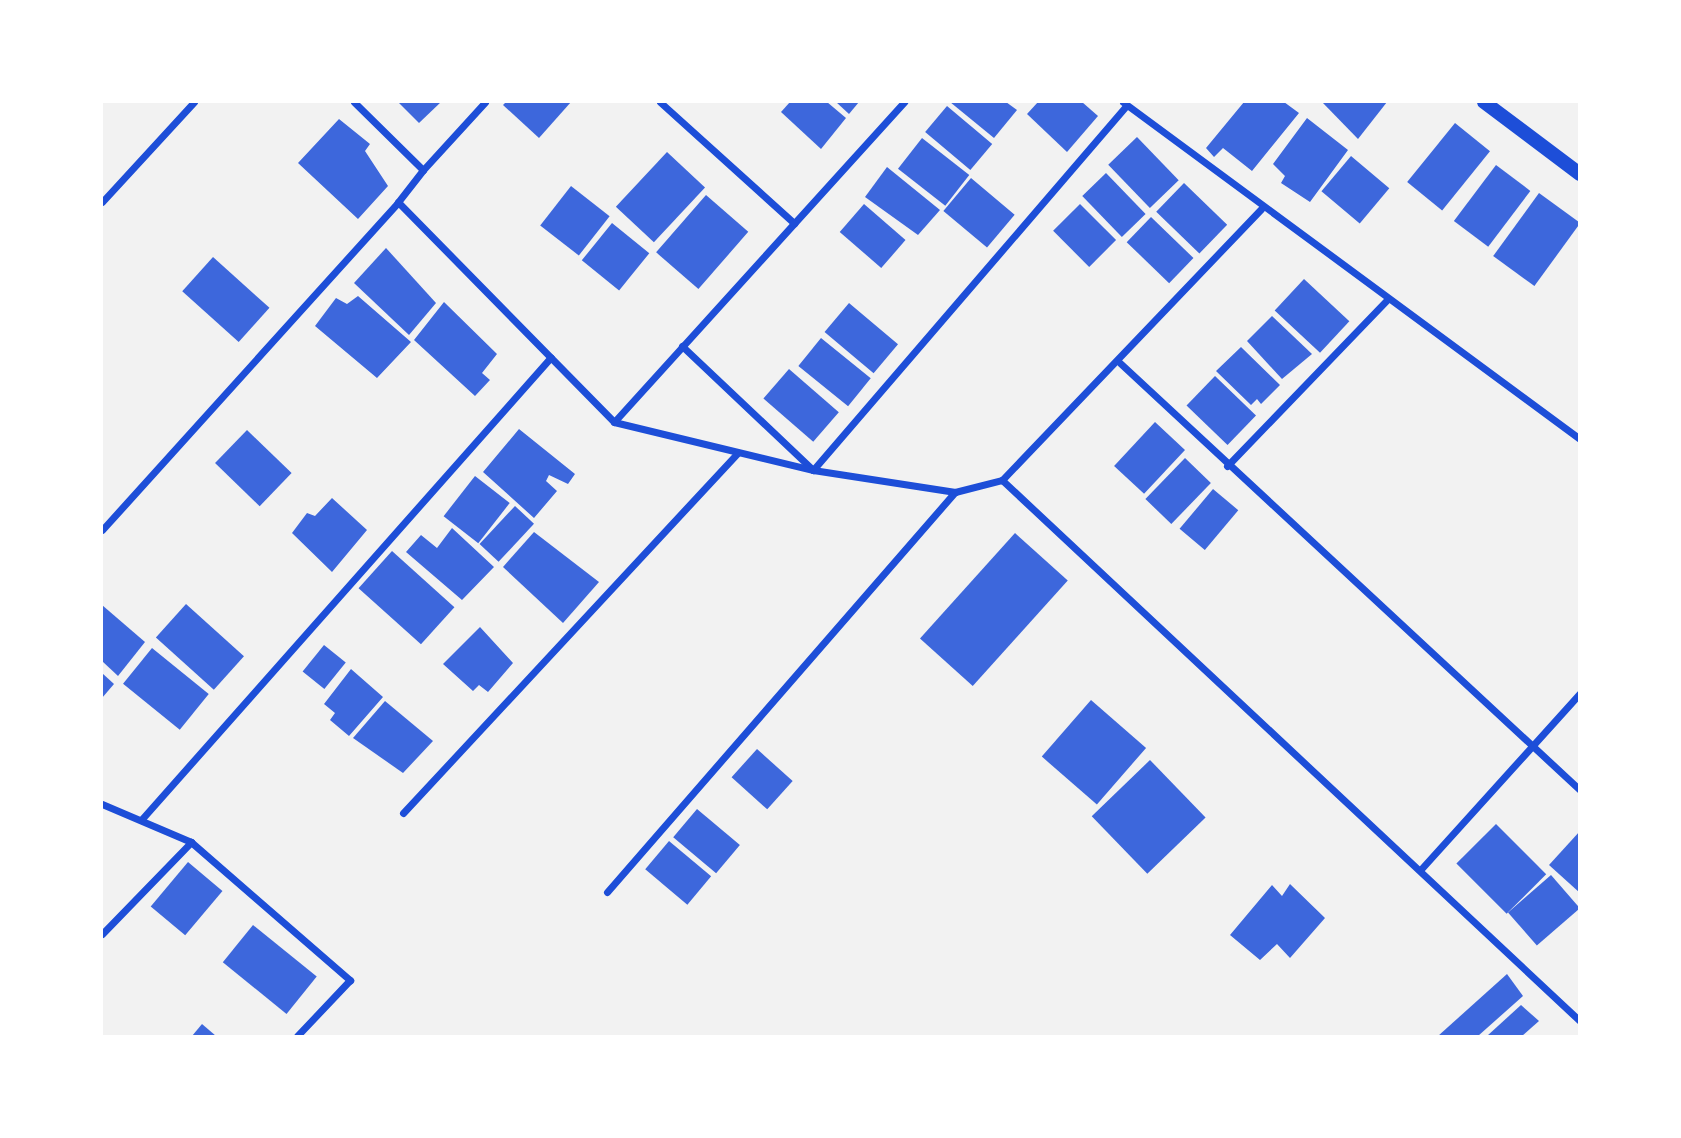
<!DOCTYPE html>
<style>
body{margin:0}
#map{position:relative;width:1681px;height:1138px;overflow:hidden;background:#f2f2f2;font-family:"Noto Serif",serif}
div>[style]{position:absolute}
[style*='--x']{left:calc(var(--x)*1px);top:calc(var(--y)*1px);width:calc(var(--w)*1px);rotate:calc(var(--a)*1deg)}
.building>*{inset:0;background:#3d67dc;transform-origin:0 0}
.minor>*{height:7px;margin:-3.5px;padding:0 3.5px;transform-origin:3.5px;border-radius:3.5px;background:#1d4ed8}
.secondary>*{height:14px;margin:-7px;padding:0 7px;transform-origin:7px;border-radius:7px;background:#1d4ed8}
span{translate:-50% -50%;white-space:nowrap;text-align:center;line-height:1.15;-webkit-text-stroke:7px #fff;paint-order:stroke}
.frame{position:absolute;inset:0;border:103px solid #fff;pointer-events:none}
</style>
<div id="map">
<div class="building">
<i style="clip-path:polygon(398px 102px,441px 102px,419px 123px)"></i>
<i style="clip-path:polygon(506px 102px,571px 102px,539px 138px,503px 105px)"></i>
<i style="clip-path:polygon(790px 102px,827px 102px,846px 118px,821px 149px,781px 112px)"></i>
<i style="clip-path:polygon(836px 102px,859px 102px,849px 114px)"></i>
<i style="clip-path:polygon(950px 102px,1006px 102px,1017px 110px,994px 138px)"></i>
<i style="clip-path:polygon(1038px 102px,1082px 102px,1098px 116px,1067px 152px,1027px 114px)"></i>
<i style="clip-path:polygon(1244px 102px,1284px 102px,1299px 113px,1252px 171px,1223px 148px,1214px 157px,1206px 148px)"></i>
<i style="clip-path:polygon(1322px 102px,1387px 102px,1358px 139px)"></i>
<i style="left:947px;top:106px;width:59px;height:34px;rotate:40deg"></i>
<i style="clip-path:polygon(1307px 118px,1348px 150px,1310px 202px,1281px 183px,1285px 176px,1273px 164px)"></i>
<i style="clip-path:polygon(339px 119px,370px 144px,365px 151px,388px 186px,358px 219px,298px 163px)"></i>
<i style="left:1455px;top:123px;width:45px;height:76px;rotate:39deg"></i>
<i style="left:1137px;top:137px;width:60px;height:40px;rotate:46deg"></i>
<i style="left:922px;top:138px;width:60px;height:39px;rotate:38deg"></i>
<i style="left:667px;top:152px;width:52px;height:75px;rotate:43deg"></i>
<i style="left:1351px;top:156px;width:50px;height:46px;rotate:40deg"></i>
<i style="left:1496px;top:165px;width:43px;height:70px;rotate:37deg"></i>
<i style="clip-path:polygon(887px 167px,940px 210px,918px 235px,865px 197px)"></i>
<i style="left:1106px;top:173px;width:57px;height:33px;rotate:46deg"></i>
<i style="left:971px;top:178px;width:57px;height:43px;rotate:40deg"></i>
<i style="left:1184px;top:183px;width:60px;height:40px;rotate:44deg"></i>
<i style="left:571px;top:186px;width:49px;height:50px;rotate:38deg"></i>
<i style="left:1539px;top:193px;width:51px;height:78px;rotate:36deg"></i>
<i style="left:706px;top:195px;width:56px;height:76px;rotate:41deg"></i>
<i style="left:864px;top:204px;width:55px;height:37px;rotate:41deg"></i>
<i style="left:1080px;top:204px;width:51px;height:38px;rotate:45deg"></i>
<i style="left:1151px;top:217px;width:59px;height:35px;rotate:44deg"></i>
<i style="left:612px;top:223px;width:48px;height:48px;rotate:39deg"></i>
<i style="clip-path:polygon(386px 248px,436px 303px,409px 335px,354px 283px)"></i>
<i style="left:213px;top:257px;width:76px;height:46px;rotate:42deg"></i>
<i style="left:1304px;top:279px;width:62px;height:43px;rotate:43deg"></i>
<i style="clip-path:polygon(358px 296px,411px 342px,377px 378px,315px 326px,336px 298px,347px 304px)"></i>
<i style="clip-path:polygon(444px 302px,497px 354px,482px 373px,490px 380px,475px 396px,414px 340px)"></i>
<i style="left:849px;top:303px;width:64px;height:38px;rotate:40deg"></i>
<i style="clip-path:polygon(1272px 316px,1312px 354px,1282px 379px,1247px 341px)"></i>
<i style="left:821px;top:338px;width:64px;height:36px;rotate:39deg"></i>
<i style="clip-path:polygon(1241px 347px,1280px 385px,1261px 404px,1257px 399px,1251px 405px,1216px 371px)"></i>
<i style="left:789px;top:369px;width:66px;height:39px;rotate:41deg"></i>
<i style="left:1215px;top:376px;width:57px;height:41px;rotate:44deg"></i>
<i style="left:1155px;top:422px;width:41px;height:60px;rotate:43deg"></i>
<i style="clip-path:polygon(519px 429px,575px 474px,568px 484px,549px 475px,546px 481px,557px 491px,534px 518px,483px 472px)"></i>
<i style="left:247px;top:430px;width:62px;height:46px;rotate:44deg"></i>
<i style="left:1185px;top:458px;width:36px;height:57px;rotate:44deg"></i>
<i style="left:475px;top:476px;width:44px;height:51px;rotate:38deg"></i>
<i style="left:1213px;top:489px;width:33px;height:52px;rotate:40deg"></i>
<i style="clip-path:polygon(332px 498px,367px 530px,332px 572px,292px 533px,307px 513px,315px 516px)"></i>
<i style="left:515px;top:506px;width:26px;height:52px;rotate:43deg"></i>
<i style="clip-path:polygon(452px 528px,494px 567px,462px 600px,406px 552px,421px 535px,437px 548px)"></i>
<i style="clip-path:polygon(534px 532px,599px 582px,563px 623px,503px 567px)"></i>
<i style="left:1015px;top:533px;width:71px;height:142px;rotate:42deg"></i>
<i style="left:392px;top:551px;width:84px;height:50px;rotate:42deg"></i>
<i style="left:186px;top:604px;width:78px;height:45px;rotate:42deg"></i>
<i style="clip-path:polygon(102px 605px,145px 642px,118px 676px,102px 661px)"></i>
<i style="clip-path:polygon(480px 627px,513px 663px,488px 692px,479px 685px,473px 691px,443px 664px)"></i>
<i style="left:324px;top:645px;width:28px;height:34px;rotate:39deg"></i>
<i style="left:152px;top:648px;width:73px;height:46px;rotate:39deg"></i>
<i style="clip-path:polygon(351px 669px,383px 697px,349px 736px,330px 720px,335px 713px,324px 704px)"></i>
<i style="clip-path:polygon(102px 673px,114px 684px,102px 698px)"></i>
<i style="left:1091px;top:700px;width:73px;height:75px;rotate:41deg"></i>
<i style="clip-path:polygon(385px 701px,433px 741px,403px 773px,353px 738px)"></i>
<i style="left:757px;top:749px;width:48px;height:38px;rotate:42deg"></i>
<i style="left:1150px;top:760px;width:80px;height:81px;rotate:46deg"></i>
<i style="left:697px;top:809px;width:56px;height:37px;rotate:40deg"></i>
<i style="left:1496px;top:824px;width:71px;height:56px;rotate:45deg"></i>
<i style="clip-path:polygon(1580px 831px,1580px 893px,1549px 865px)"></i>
<i style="left:669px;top:841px;width:55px;height:37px;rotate:40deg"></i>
<i style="left:188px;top:862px;width:45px;height:58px;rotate:40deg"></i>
<i style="left:1551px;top:875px;width:44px;height:57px;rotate:49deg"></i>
<i style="clip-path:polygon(1290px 884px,1325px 918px,1290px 958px,1277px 944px,1260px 960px,1230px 935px,1272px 885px,1282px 896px)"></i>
<i style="left:253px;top:925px;width:82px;height:48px;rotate:39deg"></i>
<i style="clip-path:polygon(1507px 974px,1523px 996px,1478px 1036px,1438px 1036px)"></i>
<i style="clip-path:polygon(1521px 1005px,1539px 1021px,1522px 1036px,1487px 1036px)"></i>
<i style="clip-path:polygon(202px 1024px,216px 1036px,192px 1036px)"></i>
</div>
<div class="minor">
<i style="--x:354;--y:102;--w:97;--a:44.6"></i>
<i style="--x:423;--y:170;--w:41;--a:128"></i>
<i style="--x:398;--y:202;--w:308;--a:45.5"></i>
<i style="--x:614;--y:422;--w:432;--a:-47.8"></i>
<i style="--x:660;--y:102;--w:181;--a:42.1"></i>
<i style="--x:1123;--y:102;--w:568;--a:36.41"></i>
<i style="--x:423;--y:170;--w:92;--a:-47.6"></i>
<i style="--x:102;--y:202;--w:136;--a:-47.4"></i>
<i style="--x:1261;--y:209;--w:375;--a:133.7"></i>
<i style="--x:1002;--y:480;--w:792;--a:43.11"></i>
<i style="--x:682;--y:346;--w:180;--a:43.4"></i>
<i style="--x:813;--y:470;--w:481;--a:-49.3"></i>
<i style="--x:1120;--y:363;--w:628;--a:42.87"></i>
<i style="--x:614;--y:422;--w:205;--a:13.6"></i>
<i style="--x:813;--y:470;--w:144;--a:8.8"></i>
<i style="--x:955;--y:492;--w:49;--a:-14.3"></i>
<i style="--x:1227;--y:466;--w:231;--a:-46.1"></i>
<i style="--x:102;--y:530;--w:442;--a:-47.9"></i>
<i style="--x:102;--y:804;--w:97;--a:23.1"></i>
<i style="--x:403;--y:813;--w:492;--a:-47.1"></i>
<i style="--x:141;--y:820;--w:618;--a:-48.47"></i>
<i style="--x:1422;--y:868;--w:236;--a:-47.9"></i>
<i style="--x:607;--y:892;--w:530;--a:-48.98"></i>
<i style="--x:102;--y:934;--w:128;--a:-45.9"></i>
<i style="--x:191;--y:842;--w:211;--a:41"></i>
<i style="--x:350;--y:980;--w:77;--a:133.4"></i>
</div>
<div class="secondary">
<i style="--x:1484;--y:102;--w:120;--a:36.9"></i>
</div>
<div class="frame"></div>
</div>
